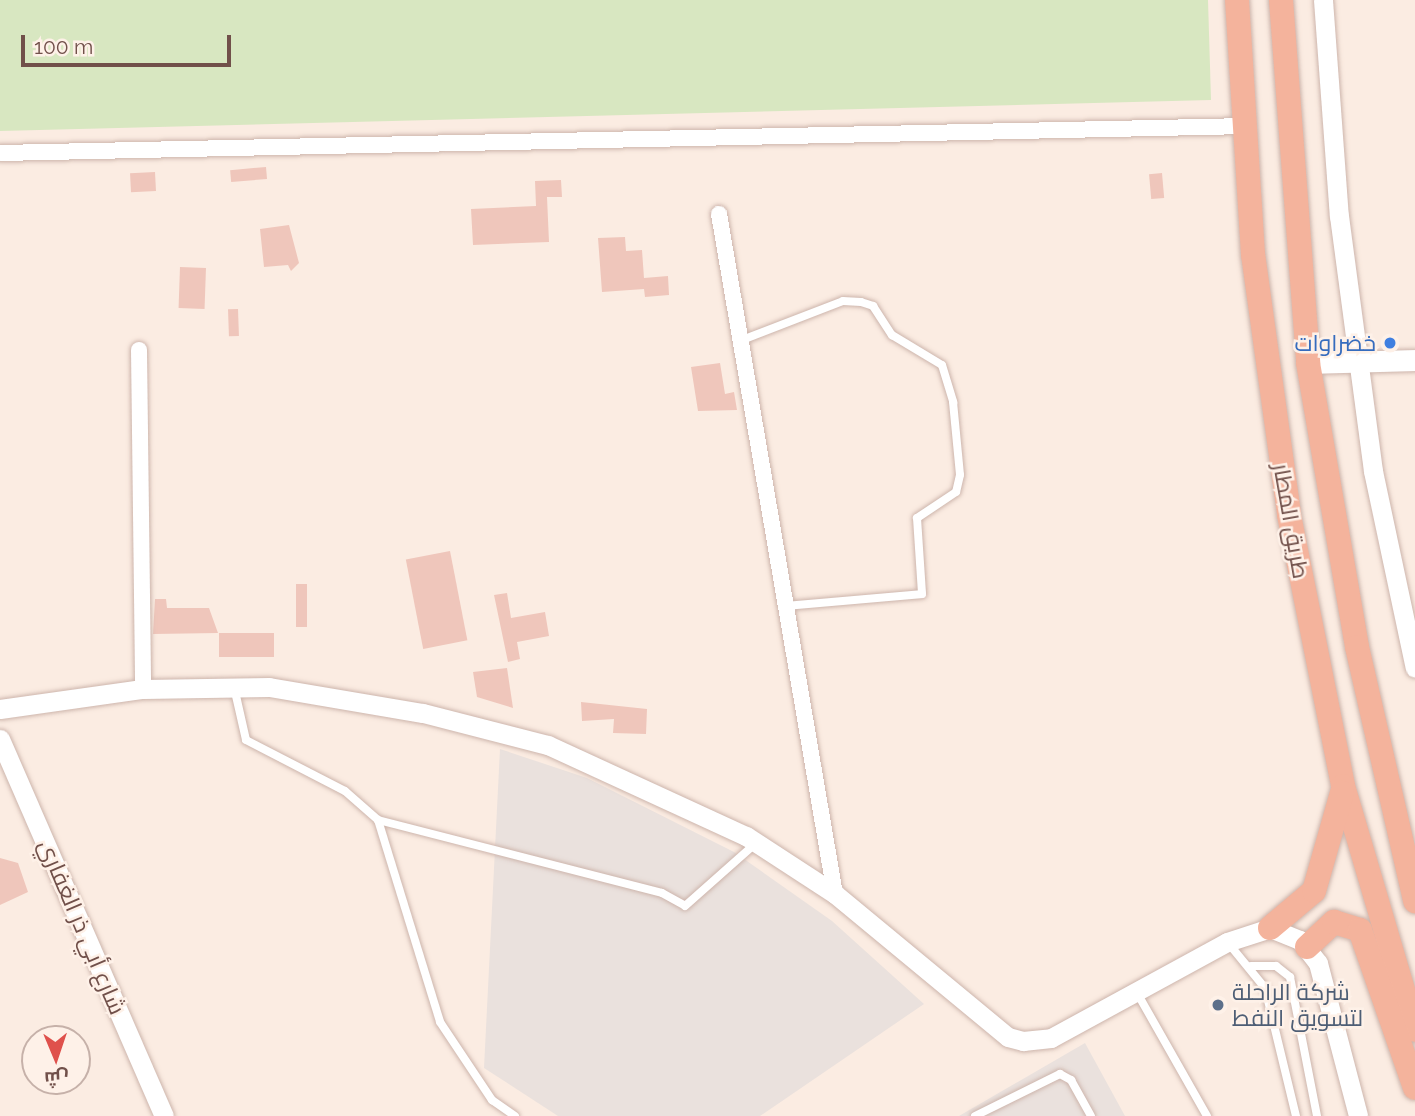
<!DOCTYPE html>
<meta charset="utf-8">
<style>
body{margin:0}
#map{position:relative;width:1415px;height:1116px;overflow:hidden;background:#fbece2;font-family:Raleway,Cairo,sans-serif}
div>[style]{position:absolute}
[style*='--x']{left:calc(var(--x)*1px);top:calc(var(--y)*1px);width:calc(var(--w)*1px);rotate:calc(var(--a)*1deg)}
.industrial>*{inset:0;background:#eae1dd}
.green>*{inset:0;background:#d8e7c1}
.building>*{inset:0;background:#efc6bb;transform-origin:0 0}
.roads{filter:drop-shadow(0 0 2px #cdb5ac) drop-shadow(0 0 2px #cdb5ac)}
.service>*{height:8px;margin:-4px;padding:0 4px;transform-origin:4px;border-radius:4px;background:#fff}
.minor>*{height:16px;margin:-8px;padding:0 8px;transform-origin:8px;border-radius:8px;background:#fff}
.tertiary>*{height:19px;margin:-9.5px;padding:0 9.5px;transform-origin:9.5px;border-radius:9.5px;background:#fff}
.secondary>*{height:21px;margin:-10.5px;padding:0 10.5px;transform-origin:10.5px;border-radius:10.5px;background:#fff}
.trunk>*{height:24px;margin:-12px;padding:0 12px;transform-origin:12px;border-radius:12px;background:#f4b39c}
.dots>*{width:19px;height:19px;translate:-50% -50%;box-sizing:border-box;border:4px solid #fef1e8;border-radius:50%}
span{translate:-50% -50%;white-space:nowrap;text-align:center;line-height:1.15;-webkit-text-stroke:5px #fef1e8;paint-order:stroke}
.shop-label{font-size:23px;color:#366cbe}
.right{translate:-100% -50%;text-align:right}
.street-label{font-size:23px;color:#71504a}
.service-label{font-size:23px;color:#4e5e75}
.left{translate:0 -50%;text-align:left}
.north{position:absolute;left:21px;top:1025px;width:70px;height:70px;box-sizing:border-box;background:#fef1e8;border:2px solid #c6b1a9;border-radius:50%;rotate:178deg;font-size:19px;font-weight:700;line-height:28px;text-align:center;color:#71504a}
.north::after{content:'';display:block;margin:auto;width:24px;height:32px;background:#df514c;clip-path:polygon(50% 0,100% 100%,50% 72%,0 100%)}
.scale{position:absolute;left:21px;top:35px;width:210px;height:32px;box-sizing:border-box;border:4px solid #71504a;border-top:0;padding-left:9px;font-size:21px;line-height:24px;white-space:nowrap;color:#71504a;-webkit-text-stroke:5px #fef1e8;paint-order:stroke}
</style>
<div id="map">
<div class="industrial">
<i style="clip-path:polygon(500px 749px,587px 778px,734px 852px,832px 921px,924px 1004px,760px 1116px,558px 1116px,484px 1068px)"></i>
<i style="clip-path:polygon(1085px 1043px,1125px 1116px,959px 1116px)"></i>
</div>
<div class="green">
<i style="clip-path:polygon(0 0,1208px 0,1211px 100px,0 131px)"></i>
</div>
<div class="building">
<i style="left:266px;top:167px;width:12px;height:36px;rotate:85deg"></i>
<i style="left:155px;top:172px;width:19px;height:25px;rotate:87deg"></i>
<i style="left:1162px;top:173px;width:25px;height:13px;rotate:85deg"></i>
<i style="clip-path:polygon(561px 180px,562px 197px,547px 197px,549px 242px,473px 245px,471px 209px,536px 206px,535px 181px)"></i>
<i style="clip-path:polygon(289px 225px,299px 263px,291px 271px,288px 265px,264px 267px,260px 229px)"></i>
<i style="clip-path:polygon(625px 237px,626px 251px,642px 250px,644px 278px,668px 276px,669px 295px,645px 297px,644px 289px,602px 292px,598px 238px)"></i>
<i style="left:180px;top:267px;width:26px;height:41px;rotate:2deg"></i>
<i style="left:238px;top:309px;width:27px;height:10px;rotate:88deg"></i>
<i style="clip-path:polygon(720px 363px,725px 394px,734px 392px,737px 410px,698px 411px,691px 367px)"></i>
<i style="left:450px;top:551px;width:91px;height:45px;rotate:79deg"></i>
<i style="left:296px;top:584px;width:11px;height:43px"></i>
<i style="clip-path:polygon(507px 593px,511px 618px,545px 612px,549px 636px,517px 642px,520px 659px,508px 662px,494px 595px)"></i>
<i style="clip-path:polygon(155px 599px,166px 599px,167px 608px,209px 608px,218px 633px,153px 634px)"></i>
<i style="left:219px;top:633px;width:55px;height:24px"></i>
<i style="clip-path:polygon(507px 668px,513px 708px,477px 697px,473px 672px)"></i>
<i style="clip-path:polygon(581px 702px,647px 709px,646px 734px,613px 733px,614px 719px,582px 721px)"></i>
<i style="clip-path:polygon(0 858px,18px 863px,28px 892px,0 905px)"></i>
</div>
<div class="roads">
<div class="service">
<i style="--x:742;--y:340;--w:108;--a:-21.1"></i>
<i style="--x:843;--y:301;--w:18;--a:3"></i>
<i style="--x:861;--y:302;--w:13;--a:18"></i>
<i style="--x:873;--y:306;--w:35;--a:57"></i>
<i style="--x:892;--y:335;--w:58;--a:31"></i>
<i style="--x:942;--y:365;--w:39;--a:73"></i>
<i style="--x:953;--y:402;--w:73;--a:84.5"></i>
<i style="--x:960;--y:475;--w:17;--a:103"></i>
<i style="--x:956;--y:492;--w:47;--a:146.3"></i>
<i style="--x:917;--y:518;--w:76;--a:86.2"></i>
<i style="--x:922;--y:594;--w:139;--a:175"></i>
<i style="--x:234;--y:687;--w:54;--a:77.2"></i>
<i style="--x:246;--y:740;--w:111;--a:27.3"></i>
<i style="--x:345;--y:791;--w:44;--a:41.3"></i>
<i style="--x:378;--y:820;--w:211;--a:72.9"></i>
<i style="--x:440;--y:1022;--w:94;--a:56.3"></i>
<i style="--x:492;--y:1100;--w:28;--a:35"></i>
<i style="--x:378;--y:820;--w:293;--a:14.4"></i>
<i style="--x:662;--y:893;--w:26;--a:29"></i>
<i style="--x:685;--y:906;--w:95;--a:-41.6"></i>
<i style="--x:1229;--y:944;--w:57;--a:50.7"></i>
<i style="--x:1265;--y:988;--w:132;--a:76.4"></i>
<i style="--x:1251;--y:966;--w:25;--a:0"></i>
<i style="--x:1276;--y:966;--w:18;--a:38"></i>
<i style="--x:1290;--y:977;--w:142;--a:79"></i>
<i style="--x:1136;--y:991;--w:144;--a:60.4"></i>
<i style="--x:975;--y:1116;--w:95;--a:-26.3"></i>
<i style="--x:1060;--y:1074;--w:13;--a:29"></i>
<i style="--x:1071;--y:1080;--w:41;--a:60.9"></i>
</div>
<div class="minor">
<i style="--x:0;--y:153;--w:1244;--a:-1.24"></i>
<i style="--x:719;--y:214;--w:690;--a:80.32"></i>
<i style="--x:139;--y:350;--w:339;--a:89.3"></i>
</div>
<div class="tertiary">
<i style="--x:1323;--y:0;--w:217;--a:85.8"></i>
<i style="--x:1339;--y:216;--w:257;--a:82.4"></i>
<i style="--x:1373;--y:471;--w:201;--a:78"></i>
<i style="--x:0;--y:709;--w:144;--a:-8"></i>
<i style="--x:143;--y:689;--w:126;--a:-0.9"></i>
<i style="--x:269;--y:687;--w:156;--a:9.6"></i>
<i style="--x:423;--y:713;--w:129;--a:14.4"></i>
<i style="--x:548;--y:745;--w:218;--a:24.7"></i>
<i style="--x:746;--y:836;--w:106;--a:33.1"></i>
<i style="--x:835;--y:894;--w:224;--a:39.6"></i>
<i style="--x:1008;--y:1037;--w:16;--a:15"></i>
<i style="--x:1023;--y:1041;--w:28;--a:-6"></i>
<i style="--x:1051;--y:1038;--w:200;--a:-28.6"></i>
<i style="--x:1227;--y:942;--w:45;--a:-18"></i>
<i style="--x:1270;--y:928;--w:32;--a:22"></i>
<i style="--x:1300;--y:940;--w:29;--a:52"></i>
<i style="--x:1318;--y:963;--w:158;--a:75.3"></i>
<i style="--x:0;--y:739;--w:411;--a:66.5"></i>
</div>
<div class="secondary">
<i style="--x:1308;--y:363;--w:107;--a:-1.6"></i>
</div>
<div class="trunk">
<i style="--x:1237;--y:0;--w:255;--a:86.4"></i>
<i style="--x:1253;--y:254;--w:263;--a:82.1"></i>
<i style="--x:1289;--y:515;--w:276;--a:78.7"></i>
<i style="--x:1343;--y:786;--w:254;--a:73.6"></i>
<i style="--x:1281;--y:0;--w:364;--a:85.7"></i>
<i style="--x:1308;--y:363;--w:288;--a:80.2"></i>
<i style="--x:1357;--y:647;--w:261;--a:77.1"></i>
<i style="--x:1270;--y:928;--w:57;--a:-40.1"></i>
<i style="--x:1314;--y:891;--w:102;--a:-74.1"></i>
<i style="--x:1307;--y:947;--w:37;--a:-43"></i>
<i style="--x:1334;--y:922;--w:27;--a:17"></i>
<i style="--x:1360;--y:930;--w:167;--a:70.8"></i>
</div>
</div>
<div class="dots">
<i style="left:1390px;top:343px;background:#3f7fe0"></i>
<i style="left:1218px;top:1005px;background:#5c6f8a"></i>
</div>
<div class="shop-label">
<span class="right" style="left:1376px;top:343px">خضراوات</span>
</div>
<div class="street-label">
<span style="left:1291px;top:521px;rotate:80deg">طريق المطار</span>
<span style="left:82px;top:927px;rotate:67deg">شارع أبي ذر الغفاري</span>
</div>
<div class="service-label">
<span class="left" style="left:1232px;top:1005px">شركة الراحلة<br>لتسويق النفط</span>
</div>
<div class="north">ش</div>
<div class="scale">100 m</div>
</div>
